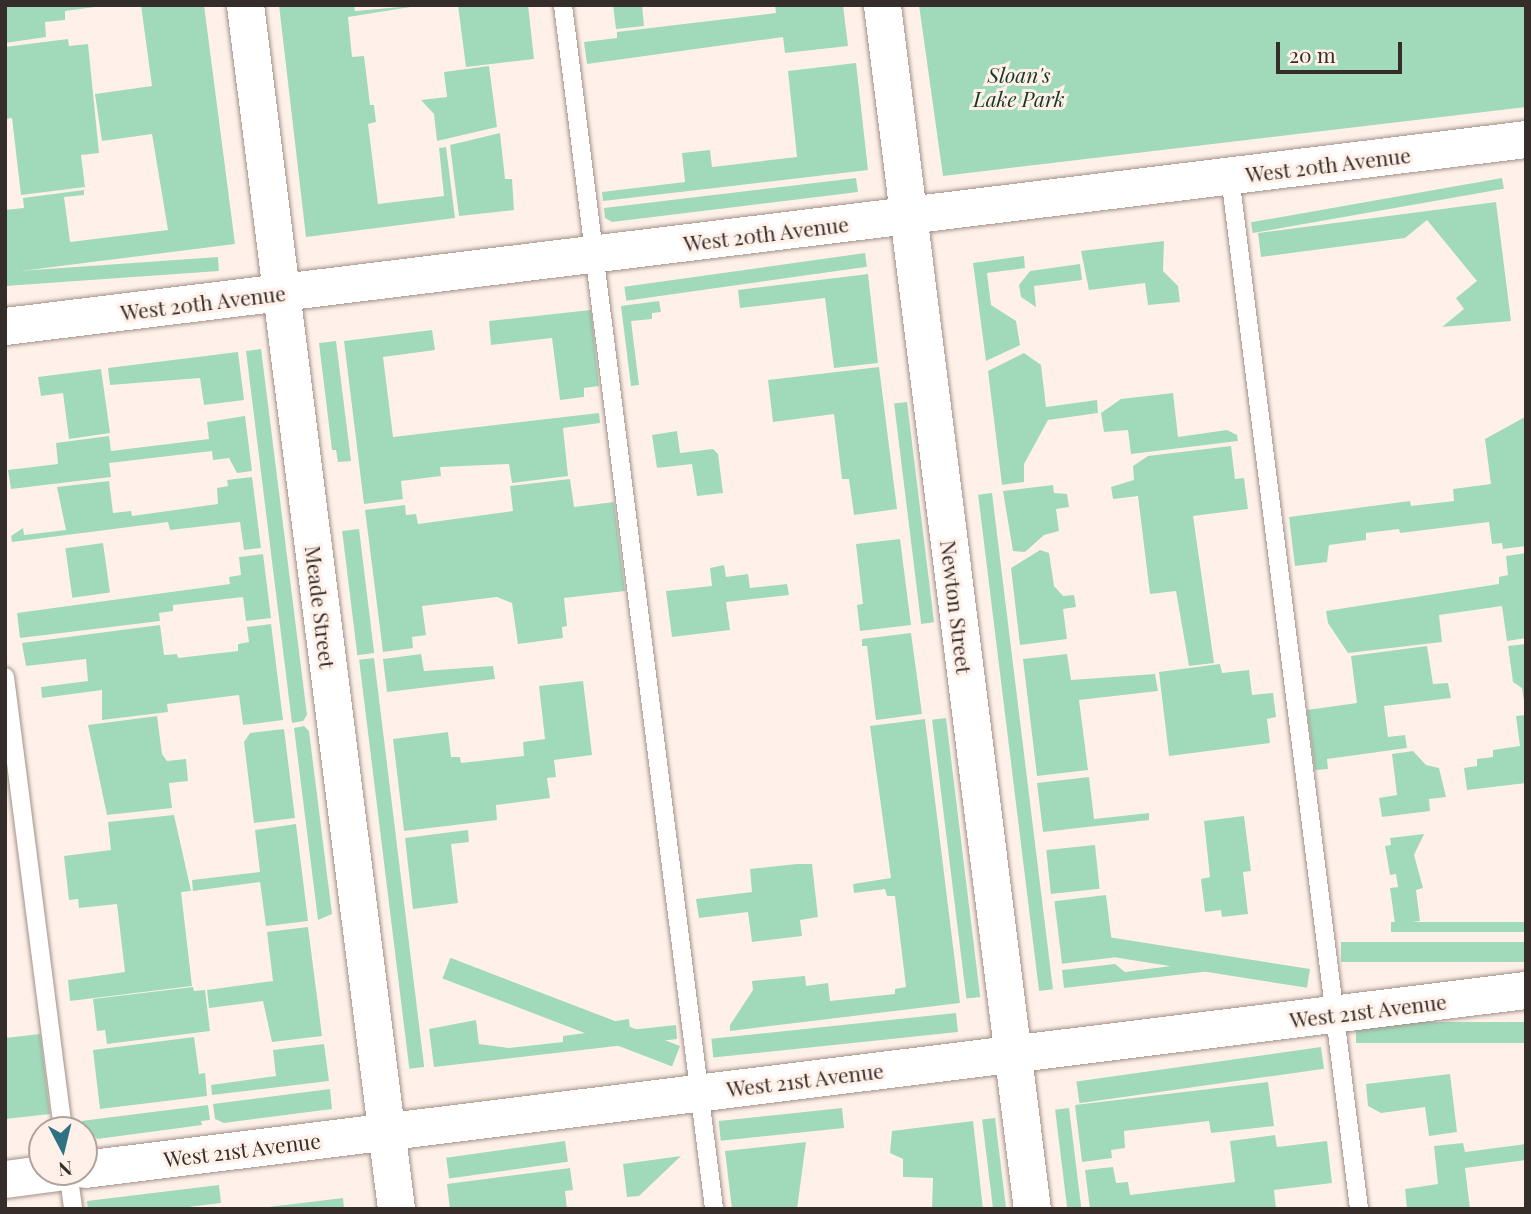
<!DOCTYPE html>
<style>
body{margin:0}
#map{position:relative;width:1531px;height:1214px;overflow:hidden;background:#fff1e9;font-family:"Playfair Display",serif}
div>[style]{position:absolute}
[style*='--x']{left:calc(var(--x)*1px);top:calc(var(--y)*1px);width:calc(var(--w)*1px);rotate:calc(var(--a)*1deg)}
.green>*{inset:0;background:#a1dabb;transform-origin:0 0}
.roads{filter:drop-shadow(0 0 2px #a19188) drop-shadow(0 0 2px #a19188)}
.lane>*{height:18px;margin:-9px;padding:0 9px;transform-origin:9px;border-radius:9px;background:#fff}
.street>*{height:37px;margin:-18.5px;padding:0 18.5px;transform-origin:18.5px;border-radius:18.5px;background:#fff}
span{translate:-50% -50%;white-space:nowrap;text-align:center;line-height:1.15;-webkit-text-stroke:6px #fff1e9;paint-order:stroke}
.park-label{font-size:21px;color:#143827;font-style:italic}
.street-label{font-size:21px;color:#342d2a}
.frame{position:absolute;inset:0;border:7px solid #342d2a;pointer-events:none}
.north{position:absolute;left:28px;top:1116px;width:70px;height:70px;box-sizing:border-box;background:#fff1e9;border:2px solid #aea39d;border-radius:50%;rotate:173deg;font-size:19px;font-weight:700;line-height:28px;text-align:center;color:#342d2a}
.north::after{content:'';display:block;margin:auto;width:24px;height:32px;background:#2f7383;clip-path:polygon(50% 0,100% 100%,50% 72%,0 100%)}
.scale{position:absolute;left:1276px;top:42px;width:126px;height:32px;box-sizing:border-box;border:4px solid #342d2a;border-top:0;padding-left:9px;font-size:21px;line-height:24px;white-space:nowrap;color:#342d2a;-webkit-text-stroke:5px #fff1e9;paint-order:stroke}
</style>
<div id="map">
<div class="green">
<i style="clip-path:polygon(5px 5px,110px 5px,65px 11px,65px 20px,45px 22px,46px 37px,5px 43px)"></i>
<i style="clip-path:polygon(141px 5px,204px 5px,235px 244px,5px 273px,5px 210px,24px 208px,23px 198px,84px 190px,84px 195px,64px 197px,70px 242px,168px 230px,152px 134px,102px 141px,95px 94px,152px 86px)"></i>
<i style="clip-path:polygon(279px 5px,354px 5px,355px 11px,423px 5px,348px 17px,352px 57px,364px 56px,370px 105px,374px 105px,376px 122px,368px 124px,378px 204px,444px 196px,439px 148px,446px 147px,455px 218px,306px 237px)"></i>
<i style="clip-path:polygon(458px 5px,528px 5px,534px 59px,466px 67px)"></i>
<i style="clip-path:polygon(613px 5px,642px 5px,644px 26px,616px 29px)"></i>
<i style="clip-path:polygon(775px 5px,843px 5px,848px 46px,785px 53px,783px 37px,587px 64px,584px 42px,617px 38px,617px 32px,776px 13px)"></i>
<i style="clip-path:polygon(919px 5px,1526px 5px,1526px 107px,943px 176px)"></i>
<i style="clip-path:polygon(68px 39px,69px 46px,88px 44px,99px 153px,81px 155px,85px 187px,21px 195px,12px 118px,5px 119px,5px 47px)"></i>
<i style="clip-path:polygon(856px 63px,868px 170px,603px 201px,602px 192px,685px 182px,682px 153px,710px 150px,712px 167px,797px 157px,788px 71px)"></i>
<i style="clip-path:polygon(489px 66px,497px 127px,437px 141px,434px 114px,421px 100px,447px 97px,444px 72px)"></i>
<i style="clip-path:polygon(500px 133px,505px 179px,512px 179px,514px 210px,459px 216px,450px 145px)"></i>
<i style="clip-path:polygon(856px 178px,858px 192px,612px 222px,605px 218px,604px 208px)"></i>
<i style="left:1502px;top:178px;width:11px;height:255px;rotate:80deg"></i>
<i style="clip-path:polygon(1496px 202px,1511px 321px,1442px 327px,1464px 309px,1456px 298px,1477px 281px,1427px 220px,1405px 238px,1261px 257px,1258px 233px)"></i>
<i style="clip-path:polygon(1164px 241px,1163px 271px,1178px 286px,1180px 302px,1148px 305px,1145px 283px,1089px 290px,1081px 251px)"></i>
<i style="left:865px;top:253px;width:14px;height:243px;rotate:82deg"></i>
<i style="clip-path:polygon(1024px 256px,1025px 268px,987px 273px,991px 305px,1016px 321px,1020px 345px,986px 361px,973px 263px)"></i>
<i style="left:218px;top:257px;width:14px;height:214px;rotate:86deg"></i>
<i style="clip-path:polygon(1080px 264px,1082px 280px,1034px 286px,1036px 307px,1021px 297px,1019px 285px,1030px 271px)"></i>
<i style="clip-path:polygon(868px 274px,878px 363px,834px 368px,825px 298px,740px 308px,738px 290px)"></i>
<i style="clip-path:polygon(659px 301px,661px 312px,652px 313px,652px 319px,631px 321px,639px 385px,631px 386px,621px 306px)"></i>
<i style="clip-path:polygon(591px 310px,599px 386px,584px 388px,584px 397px,560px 400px,552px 338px,491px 345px,489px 321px)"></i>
<i style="clip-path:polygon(432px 330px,435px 350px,383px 357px,393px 437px,599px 413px,600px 423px,563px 428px,568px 476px,512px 483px,509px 464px,440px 467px,441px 476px,401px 481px,403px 499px,364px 504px,344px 341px)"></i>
<i style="clip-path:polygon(336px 341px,351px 461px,338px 462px,336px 450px,332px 450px,319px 343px)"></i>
<i style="clip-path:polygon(261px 349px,307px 715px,303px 721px,292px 723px,246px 351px)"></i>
<i style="clip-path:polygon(238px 352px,244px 400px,204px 405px,200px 378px,110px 385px,108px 368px)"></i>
<i style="clip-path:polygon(1024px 353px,1041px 365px,1046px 407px,1097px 400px,1098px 413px,1048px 420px,1024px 464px,1024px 482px,1002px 485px,988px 371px)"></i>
<i style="clip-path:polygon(879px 367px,897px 509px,854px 515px,849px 479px,842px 479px,834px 414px,773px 422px,768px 380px)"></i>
<i style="clip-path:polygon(101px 369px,110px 433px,69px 439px,63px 393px,41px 396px,38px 377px)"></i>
<i style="clip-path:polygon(1173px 393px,1178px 437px,1227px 430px,1237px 435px,1238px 441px,1131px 454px,1128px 430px,1104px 432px,1101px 413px,1121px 399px)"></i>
<i style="left:907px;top:402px;width:222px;height:13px;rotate:83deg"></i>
<i style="clip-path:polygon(245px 416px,252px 471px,237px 473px,229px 458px,213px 460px,212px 451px,109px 463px,111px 477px,11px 489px,8px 470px,58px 464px,56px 443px,109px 436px,111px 451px,209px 439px,207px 422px)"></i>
<i style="clip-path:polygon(1525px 417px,1526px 546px,1503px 549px,1502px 543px,1492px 544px,1489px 522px,1400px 533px,1399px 529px,1366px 533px,1366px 540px,1329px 545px,1327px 562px,1295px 566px,1289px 517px,1410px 501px,1411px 506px,1454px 501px,1453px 489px,1491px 484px,1485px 439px)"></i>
<i style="clip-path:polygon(677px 431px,680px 453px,713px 449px,718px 454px,723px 493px,697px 496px,692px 464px,657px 468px,652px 435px)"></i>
<i style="clip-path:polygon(1231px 446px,1235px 479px,1244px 478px,1248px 509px,1193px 516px,1214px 663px,1189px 666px,1176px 591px,1150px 594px,1138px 496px,1113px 499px,1111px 487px,1134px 480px,1133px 466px,1148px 456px)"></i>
<i style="clip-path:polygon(252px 477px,261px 548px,244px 550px,240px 522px,170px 530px,168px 522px,12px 542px,11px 536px,23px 528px,24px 535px,66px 530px,57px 487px,109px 481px,113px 513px,131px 511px,132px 516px,218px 504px,217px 488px,228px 486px,227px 480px)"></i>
<i style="clip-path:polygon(570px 479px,574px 507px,614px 502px,625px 591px,564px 598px,567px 626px,562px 627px,563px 638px,518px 644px,512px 603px,497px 597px,422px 606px,426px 635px,412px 637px,413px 648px,383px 652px,365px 510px,405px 505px,406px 515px,416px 514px,418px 524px,513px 511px,510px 486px)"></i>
<i style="clip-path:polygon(1053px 485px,1054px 493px,1067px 494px,1069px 507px,1056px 509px,1059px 531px,1044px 535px,1025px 552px,1013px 551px,1003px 491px)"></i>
<i style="left:992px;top:493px;width:500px;height:14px;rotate:83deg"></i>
<i style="left:359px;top:529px;width:125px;height:17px;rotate:83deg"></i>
<i style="clip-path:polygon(900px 539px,911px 625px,860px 631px,857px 605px,863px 604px,856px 544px)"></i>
<i style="left:103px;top:543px;width:50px;height:38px;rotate:82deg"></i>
<i style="clip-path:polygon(1040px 550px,1049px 553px,1054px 586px,1063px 596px,1074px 595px,1076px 607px,1063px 609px,1067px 639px,1020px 645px,1011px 568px)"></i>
<i style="clip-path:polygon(1526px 553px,1526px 638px,1507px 641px,1502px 606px,1439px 615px,1442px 642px,1348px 653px,1328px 623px,1326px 611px,1499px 584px,1499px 577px,1508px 575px,1506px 556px)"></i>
<i style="clip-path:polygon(263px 554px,271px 618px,246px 621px,243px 597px,173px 605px,173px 611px,159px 613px,160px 621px,20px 638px,17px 613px,230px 584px,229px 577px,241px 575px,239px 557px)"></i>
<i style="clip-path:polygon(724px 565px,726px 577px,748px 574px,750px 588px,787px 584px,789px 595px,726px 602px,730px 630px,672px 637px,666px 591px,712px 586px,710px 568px)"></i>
<i style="clip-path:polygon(271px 624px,283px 720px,243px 725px,239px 695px,167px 704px,168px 712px,102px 720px,102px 690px,42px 698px,41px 687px,88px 681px,86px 659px,26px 666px,22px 643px,160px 625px,164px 655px,177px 654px,178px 658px,238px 651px,238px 644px,249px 642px,247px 627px)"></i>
<i style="clip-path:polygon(911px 633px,922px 714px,876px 720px,867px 646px,862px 646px,862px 639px)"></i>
<i style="clip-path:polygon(1526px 644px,1526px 714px,1522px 688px,1513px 682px,1508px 646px)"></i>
<i style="clip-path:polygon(1427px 646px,1433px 684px,1448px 683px,1451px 698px,1384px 706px,1388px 737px,1405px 735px,1407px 748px,1327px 759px,1328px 769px,1315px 770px,1307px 710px,1357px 703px,1351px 656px)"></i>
<i style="clip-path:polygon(421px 654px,424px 671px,493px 666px,495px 679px,387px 692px,383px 659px)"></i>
<i style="clip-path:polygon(1067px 654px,1071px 680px,1155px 674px,1158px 691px,1079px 700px,1088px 770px,1037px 776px,1023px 659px)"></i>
<i style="left:374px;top:658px;width:412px;height:15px;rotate:83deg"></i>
<i style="clip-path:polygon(1220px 664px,1222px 673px,1249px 670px,1252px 695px,1273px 693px,1276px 717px,1267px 719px,1270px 743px,1169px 756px,1159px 672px)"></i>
<i style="clip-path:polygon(583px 681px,592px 755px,554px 760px,556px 777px,547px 778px,550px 798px,496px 805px,497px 820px,404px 831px,393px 739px,448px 732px,451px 757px,460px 757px,461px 763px,524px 756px,523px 742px,545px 739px,539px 686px)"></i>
<i style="clip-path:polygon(1526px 715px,1526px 783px,1467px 790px,1464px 768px,1477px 766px,1477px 759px,1493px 757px,1493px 750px,1520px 746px,1516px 716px)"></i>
<i style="clip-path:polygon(157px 716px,162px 754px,167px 761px,186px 759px,188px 781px,169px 783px,172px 808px,107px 815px,88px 725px)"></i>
<i style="left:946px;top:718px;width:281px;height:14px;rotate:83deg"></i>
<i style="clip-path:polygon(925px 719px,960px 1003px,730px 1031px,730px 1025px,753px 990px,752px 981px,805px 976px,806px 986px,828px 983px,830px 1001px,895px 994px,895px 989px,906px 987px,895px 896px,887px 896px,885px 889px,854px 893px,853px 884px,891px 878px,870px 726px)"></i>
<i style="clip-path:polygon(304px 726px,309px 731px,332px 914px,318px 920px,294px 728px)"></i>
<i style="clip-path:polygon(284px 729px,295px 818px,254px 823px,244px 742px,250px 733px)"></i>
<i style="clip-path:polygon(1413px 751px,1426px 765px,1439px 768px,1446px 797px,1429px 799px,1430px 811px,1382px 817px,1379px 798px,1397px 795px,1392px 754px)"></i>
<i style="clip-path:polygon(1089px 777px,1094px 819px,1149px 813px,1149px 820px,1043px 832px,1037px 783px)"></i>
<i style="clip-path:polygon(174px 815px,191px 891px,181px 892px,192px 986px,70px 1001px,68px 980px,125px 972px,117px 904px,79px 908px,78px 899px,69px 900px,64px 856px,111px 850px,108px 822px)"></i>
<i style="clip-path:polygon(1244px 816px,1251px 871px,1243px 872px,1248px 914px,1222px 917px,1221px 910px,1205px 912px,1201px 879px,1210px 877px,1204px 821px)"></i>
<i style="clip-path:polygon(296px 824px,308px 921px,266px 926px,260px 882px,193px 891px,192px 880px,260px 872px,255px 830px)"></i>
<i style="clip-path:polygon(468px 830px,469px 842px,451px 844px,458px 903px,413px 909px,405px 838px)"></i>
<i style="clip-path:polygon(1424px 834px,1414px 855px,1423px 888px,1416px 890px,1420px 921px,1395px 924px,1390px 888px,1398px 887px,1396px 874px,1390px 875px,1385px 846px,1391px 845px,1390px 838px)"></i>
<i style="left:1095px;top:845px;width:44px;height:49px;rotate:84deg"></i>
<i style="clip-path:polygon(797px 864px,812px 864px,818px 917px,800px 920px,802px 936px,752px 942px,748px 912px,699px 918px,696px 899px,752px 892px,750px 869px)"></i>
<i style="left:1106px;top:895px;width:63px;height:52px;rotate:83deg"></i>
<i style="left:1526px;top:922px;width:10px;height:135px;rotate:90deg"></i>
<i style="clip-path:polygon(308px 927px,322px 1036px,272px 1042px,263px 1001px,209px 1008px,207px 990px,273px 981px,267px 932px)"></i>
<i style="left:1526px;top:942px;width:20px;height:185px;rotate:90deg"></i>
<i style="clip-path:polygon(1226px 959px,1228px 969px,1064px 988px,1062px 970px,1115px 964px,1125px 972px)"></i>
<i style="left:1310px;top:969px;width:19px;height:246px;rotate:99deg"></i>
<i style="clip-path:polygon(193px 987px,194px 991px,205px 990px,210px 1031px,107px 1044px,105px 1030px,97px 1031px,93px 999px)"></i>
<i style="left:956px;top:1013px;width:19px;height:246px;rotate:84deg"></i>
<i style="clip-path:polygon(629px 1019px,630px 1030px,676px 1025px,677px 1039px,434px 1067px,429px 1029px,476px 1020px,479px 1044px,509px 1048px,563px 1042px,563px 1036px,609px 1030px,609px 1022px)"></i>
<i style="left:1526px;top:1022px;width:21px;height:170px;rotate:90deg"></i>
<i style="clip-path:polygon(40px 1034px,50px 1114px,5px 1119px,5px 1038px)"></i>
<i style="clip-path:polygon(194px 1037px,199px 1074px,205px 1073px,207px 1096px,100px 1109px,93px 1050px)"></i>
<i style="clip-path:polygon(324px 1044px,329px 1081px,212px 1095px,211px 1085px,276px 1076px,273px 1050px)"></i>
<i style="left:680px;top:1046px;width:22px;height:246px;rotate:111deg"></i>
<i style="left:1321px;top:1047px;width:22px;height:247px;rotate:82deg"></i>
<i style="clip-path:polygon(1450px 1074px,1457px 1132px,1429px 1136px,1425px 1107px,1381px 1113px,1368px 1106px,1366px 1084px)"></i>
<i style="clip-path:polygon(1268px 1082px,1274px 1126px,1211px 1133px,1209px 1121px,1124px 1131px,1125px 1148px,1111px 1150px,1112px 1158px,1082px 1162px,1075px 1105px)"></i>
<i style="clip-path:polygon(330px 1089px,332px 1109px,224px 1123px,215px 1119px,213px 1104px)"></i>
<i style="clip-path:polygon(208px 1105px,210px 1120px,201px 1121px,202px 1125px,97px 1139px,81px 1121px)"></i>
<i style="left:842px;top:1108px;width:20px;height:124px;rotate:84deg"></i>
<i style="left:1069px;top:1108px;width:102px;height:14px;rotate:83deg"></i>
<i style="left:995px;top:1118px;width:92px;height:13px;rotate:83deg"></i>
<i style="clip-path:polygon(973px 1121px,983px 1209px,932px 1209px,933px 1178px,903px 1177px,903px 1159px,890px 1153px,892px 1131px)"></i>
<i style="clip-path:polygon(1275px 1135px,1277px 1147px,1327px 1141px,1332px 1183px,1274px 1190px,1276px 1209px,1090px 1209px,1085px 1170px,1113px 1167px,1116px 1183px,1128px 1182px,1130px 1195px,1235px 1182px,1230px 1141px)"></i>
<i style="left:565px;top:1141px;width:21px;height:120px;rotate:82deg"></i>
<i style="clip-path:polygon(806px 1142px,797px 1209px,732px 1209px,725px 1151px)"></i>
<i style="clip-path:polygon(1463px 1143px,1465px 1152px,1526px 1144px,1526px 1160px,1465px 1168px,1470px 1209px,1407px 1209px,1405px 1189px,1438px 1184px,1434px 1146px)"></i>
<i style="clip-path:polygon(681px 1156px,639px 1196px,627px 1197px,623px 1164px)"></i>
<i style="clip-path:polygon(570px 1168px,573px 1190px,565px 1191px,567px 1209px,450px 1209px,447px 1184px)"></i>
<i style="clip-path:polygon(219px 1185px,221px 1203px,172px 1209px,88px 1209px,87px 1201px)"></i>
<i style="clip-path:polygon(343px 1198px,344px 1209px,252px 1209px)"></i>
</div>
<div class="roads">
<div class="lane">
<i style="--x:563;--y:5;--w:1213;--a:82.85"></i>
<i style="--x:1230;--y:176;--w:1041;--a:82.88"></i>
<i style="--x:5;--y:677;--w:457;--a:82.7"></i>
<i style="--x:68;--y:1172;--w:37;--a:82"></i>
</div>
<div class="street">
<i style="--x:245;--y:5;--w:1213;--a:82.85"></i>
<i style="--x:882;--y:5;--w:1213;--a:82.9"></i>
<i style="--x:5;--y:326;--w:1532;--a:-7.01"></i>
<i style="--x:84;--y:1169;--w:1453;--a:-7.08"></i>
<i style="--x:5;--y:1179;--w:52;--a:-7.7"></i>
</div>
</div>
<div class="park-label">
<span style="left:1019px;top:86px">Sloan's<br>Lake Park</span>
</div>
<div class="street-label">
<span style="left:1328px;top:164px;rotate:-7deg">West 20th Avenue</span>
<span style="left:766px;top:233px;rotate:-7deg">West 20th Avenue</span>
<span style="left:203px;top:302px;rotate:-7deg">West 20th Avenue</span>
<span style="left:321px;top:607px;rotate:83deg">Meade Street</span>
<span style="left:957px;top:607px;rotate:83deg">Newton Street</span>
<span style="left:1368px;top:1010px;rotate:-7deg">West 21st Avenue</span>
<span style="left:805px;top:1079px;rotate:-7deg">West 21st Avenue</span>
<span style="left:242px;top:1149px;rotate:-7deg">West 21st Avenue</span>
</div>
<div class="frame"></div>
<div class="north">N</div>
<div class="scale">20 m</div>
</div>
